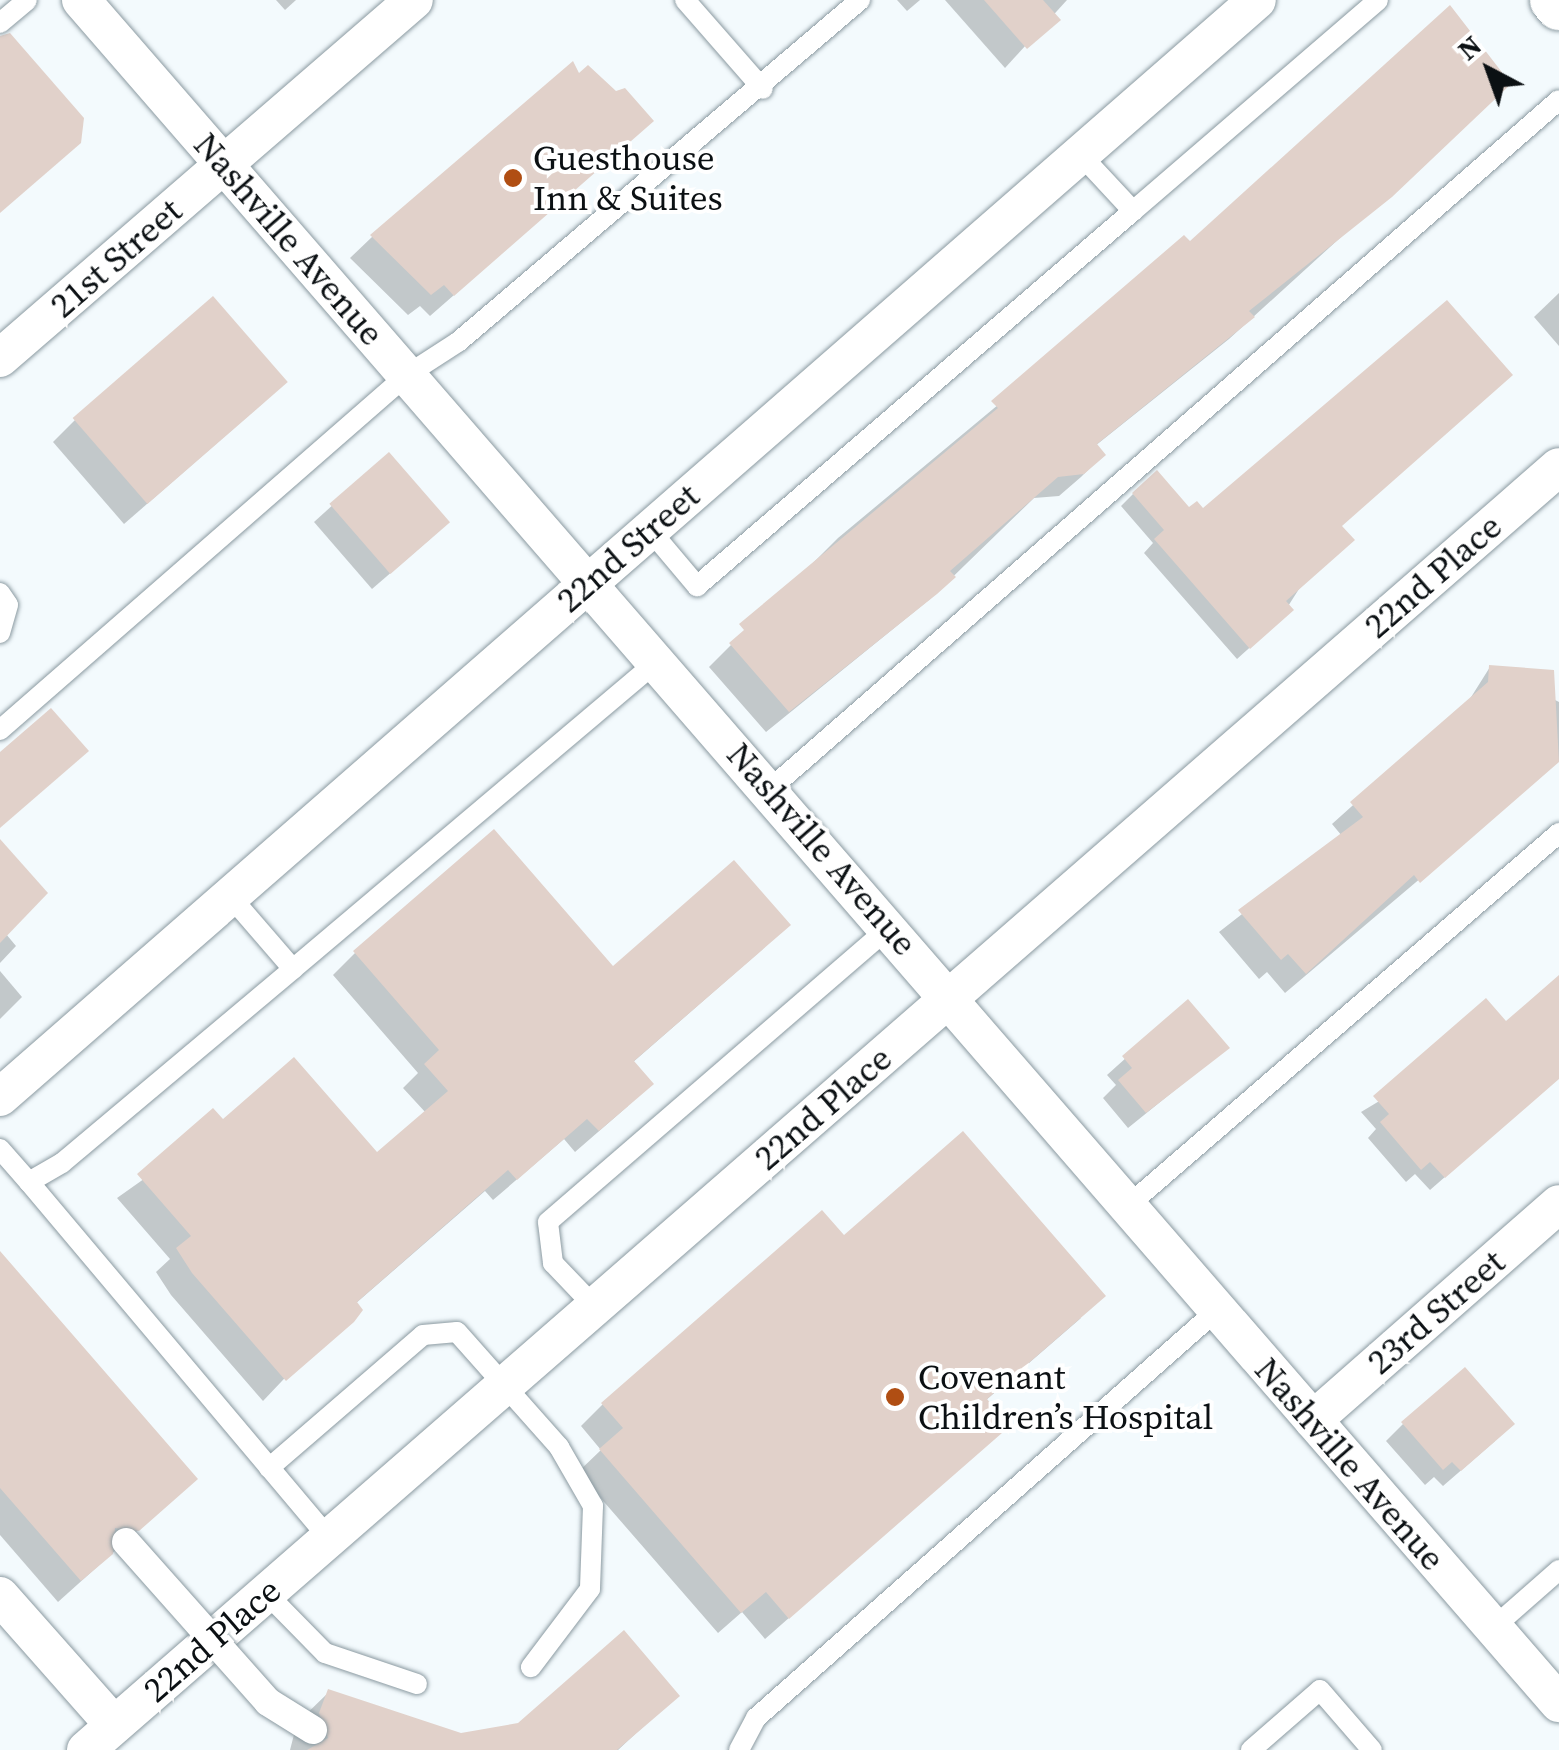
<!DOCTYPE html>
<meta charset="utf-8">
<style>
body{margin:0}
#map{position:relative;width:1559px;height:1750px;overflow:hidden;background:#f3fafd;font-family:"Source Serif 4",serif}
div>[style]{position:absolute}
[style*='--x']{left:calc(var(--x)*1px);top:calc(var(--y)*1px);width:calc(var(--w)*1px);rotate:calc(var(--a)*1deg)}
.shadow>*{inset:0;background:#0003}
.building>*{inset:0;background:#e1d1ca;transform-origin:0 0}
.roads{filter:drop-shadow(0 0 2px #8b9aa1) drop-shadow(0 0 2px #8b9aa1)}
.service>*{height:20px;margin:-10px;padding:0 10px;transform-origin:10px;border-radius:10px;background:#fff}
.minor>*{height:38px;margin:-19px;padding:0 19px;transform-origin:19px;border-radius:19px;background:#fff}
.tertiary>*{height:48px;margin:-24px;padding:0 24px;transform-origin:24px;border-radius:24px;background:#fff}
.bridges{filter:drop-shadow(0 0 2px #8b9aa1) drop-shadow(0 0 2px #8b9aa1)}
.pedestrian-bridge>*{height:28px;margin:-14px;padding:0 14px;transform-origin:14px;border-radius:14px;background:#fff}
.dots>*{width:28px;height:28px;translate:-50% -50%;box-sizing:border-box;border:5px solid #fff;border-radius:50%}
span{translate:-50% -50%;white-space:nowrap;text-align:center;line-height:1.15;-webkit-text-stroke:8px #fff;paint-order:stroke}
.poi-label{font-size:35px;color:#0b1013}
.left{translate:0 -50%;text-align:left}
.street-label{font-size:35px;color:#0b1013}
.north{position:absolute;left:1439px;top:20px;width:100px;height:100px;-webkit-text-stroke:8px #fff;paint-order:stroke;rotate:319deg;font-size:28px;font-weight:700;line-height:40px;text-align:center;color:#0b1013}
.north::after{content:'';display:block;margin:auto;width:35px;height:45px;background:#0b1013;clip-path:polygon(50% 0,100% 100%,50% 72%,0 100%)}
</style>
<div id="map">
<div class="shadow">
<i style="clip-path:polygon(276px 0,296px 0,285px 10px)"></i>
<i style="clip-path:polygon(897px 0,920px 0,907px 11px)"></i>
<i style="clip-path:polygon(945px 0,1067px 0,1005px 68px)"></i>
<i style="clip-path:polygon(1486px 105px,1229px 339px,1095px 446px,1103px 455px,1081px 477px,1059px 496px,1034px 498px,930px 599px,766px 732px,709px 667px,838px 538px,1190px 245px)"></i>
<i style="clip-path:polygon(628px 143px,430px 316px,420px 306px,408px 315px,350px 258px,372px 237px)"></i>
<i style="clip-path:polygon(1559px 293px,1559px 346px,1534px 317px)"></i>
<i style="clip-path:polygon(263px 403px,124px 524px,53px 442px,75px 420px)"></i>
<i style="clip-path:polygon(388px 455px,430px 539px,372px 589px,314px 522px)"></i>
<i style="clip-path:polygon(1133px 494px,1189px 511px,1339px 526px,1278px 622px,1237px 659px,1144px 553px,1153px 543px,1121px 506px)"></i>
<i style="clip-path:polygon(1490px 667px,1559px 702px,1559px 761px,1285px 993px,1267px 972px,1259px 979px,1219px 932px,1342px 836px,1332px 824px,1468px 702px)"></i>
<i style="clip-path:polygon(0 842px,6px 934px,16px 946px,0 963px)"></i>
<i style="clip-path:polygon(765px 947px,632px 1063px,628px 1106px,575px 1152px,564px 1139px,493px 1200px,485px 1191px,355px 1304px,263px 1401px,171px 1295px,156px 1272px,170px 1259px,117px 1198px,223px 1123px,377px 1156px,426px 1113px,403px 1088px,418px 1073px,333px 975px,355px 953px,613px 969px)"></i>
<i style="clip-path:polygon(0 971px,22px 997px,0 1019px)"></i>
<i style="clip-path:polygon(1559px 978px,1559px 1060px,1540px 1094px,1430px 1190px,1415px 1174px,1406px 1182px,1368px 1138px,1376px 1129px,1361px 1112px,1506px 1025px)"></i>
<i style="clip-path:polygon(1187px 1003px,1227px 1048px,1128px 1128px,1103px 1098px,1116px 1085px,1107px 1075px)"></i>
<i style="clip-path:polygon(0 1255px,195px 1479px,58px 1602px,0 1535px)"></i>
<i style="clip-path:polygon(1081px 1318px,985px 1401px,1007px 1426px,765px 1639px,742px 1612px,718px 1633px,578px 1472px,601px 1450px,581px 1426px,603px 1404px)"></i>
<i style="clip-path:polygon(1403px 1424px,1495px 1441px,1443px 1486px,1434px 1477px,1425px 1485px,1386px 1441px)"></i>
<i style="clip-path:polygon(329px 1692px,461px 1736px,676px 1696px,618px 1750px,290px 1750px,297px 1723px)"></i>
</div>
<div class="building">
<i style="clip-path:polygon(984px 0,1043px 0,1061px 20px,1027px 49px)"></i>
<i style="clip-path:polygon(1450px 5px,1511px 84px,1392px 197px,1249px 311px,1255px 317px,1097px 444px,1106px 455px,1084px 474px,1058px 477px,950px 571px,956px 577px,937px 594px,789px 712px,729px 643px,744px 630px,739px 624px,998px 408px,991px 401px,1184px 235px,1190px 241px)"></i>
<i style="clip-path:polygon(10px 33px,84px 118px,81px 143px,0 213px,0 36px)"></i>
<i style="clip-path:polygon(573px 61px,579px 73px,588px 65px,616px 91px,625px 88px,654px 121px,454px 296px,444px 285px,431px 295px,370px 235px)"></i>
<i style="left:213px;top:296px;width:114px;height:186px;rotate:49deg"></i>
<i style="clip-path:polygon(1447px 300px,1513px 375px,1342px 526px,1355px 540px,1286px 601px,1294px 610px,1250px 649px,1154px 539px,1164px 530px,1132px 493px,1157px 470px,1189px 507px,1197px 501px,1203px 508px)"></i>
<i style="left:389px;top:452px;width:93px;height:79px;rotate:49deg"></i>
<i style="clip-path:polygon(1489px 665px,1554px 670px,1559px 762px,1420px 883px,1414px 875px,1306px 974px,1288px 954px,1281px 960px,1238px 910px,1363px 817px,1350px 802px,1488px 682px)"></i>
<i style="clip-path:polygon(51px 708px,89px 751px,0 828px,0 752px)"></i>
<i style="clip-path:polygon(494px 829px,613px 966px,734px 860px,791px 925px,634px 1061px,654px 1084px,599px 1131px,587px 1119px,517px 1180px,508px 1170px,357px 1302px,363px 1310px,354px 1322px,286px 1381px,192px 1273px,176px 1248px,191px 1236px,137px 1174px,213px 1108px,223px 1119px,294px 1057px,377px 1152px,448px 1091px,424px 1064px,439px 1050px,353px 951px)"></i>
<i style="clip-path:polygon(0 839px,48px 893px,0 943px)"></i>
<i style="clip-path:polygon(1559px 975px,1559px 1079px,1445px 1178px,1430px 1162px,1421px 1170px,1380px 1122px,1389px 1114px,1373px 1096px,1486px 998px,1506px 1021px)"></i>
<i style="clip-path:polygon(1188px 999px,1230px 1048px,1146px 1113px,1118px 1080px,1132px 1068px,1122px 1056px)"></i>
<i style="clip-path:polygon(963px 1131px,1106px 1296px,987px 1399px,1010px 1426px,789px 1619px,766px 1592px,741px 1613px,599px 1449px,623px 1428px,601px 1403px,822px 1210px,844px 1235px)"></i>
<i style="clip-path:polygon(0 1251px,198px 1479px,139px 1531px,115px 1528px,113px 1554px,81px 1581px,0 1488px)"></i>
<i style="clip-path:polygon(1465px 1367px,1515px 1424px,1461px 1471px,1452px 1462px,1443px 1470px,1401px 1422px)"></i>
<i style="clip-path:polygon(624px 1630px,680px 1696px,617px 1750px,307px 1750px,328px 1738px,319px 1713px,328px 1689px,461px 1733px,518px 1723px)"></i>
</div>
<div class="roads">
<div class="service">
<i style="--x:685;--y:0;--w:118;--a:48.8"></i>
<i style="--x:0;--y:23;--w:35;--a:-40"></i>
<i style="--x:1080;--y:154;--w:78;--a:47.1"></i>
<i style="--x:1133;--y:211;--w:323;--a:-40.7"></i>
<i style="--x:649;--y:529;--w:75;--a:49.9"></i>
<i style="--x:697;--y:586;--w:575;--a:-40.7"></i>
<i style="--x:0;--y:593;--w:14;--a:56"></i>
<i style="--x:8;--y:605;--w:29;--a:106"></i>
<i style="--x:0;--y:730;--w:540;--a:-41.1"></i>
<i style="--x:407;--y:375;--w:61;--a:-32.9"></i>
<i style="--x:458;--y:342;--w:528;--a:-40.39"></i>
<i style="--x:770;--y:789;--w:1047;--a:-41.13"></i>
<i style="--x:230;--y:896;--w:96;--a:49.2"></i>
<i style="--x:293;--y:969;--w:478;--a:-40.2"></i>
<i style="--x:0;--y:1149;--w:44;--a:48.7"></i>
<i style="--x:29;--y:1182;--w:38;--a:-30"></i>
<i style="--x:62;--y:1163;--w:302;--a:-40"></i>
<i style="--x:29;--y:1182;--w:466;--a:49.9"></i>
<i style="--x:1131;--y:1203;--w:566;--a:-40.84"></i>
<i style="--x:595;--y:1307;--w:61;--a:-133.7"></i>
<i style="--x:553;--y:1263;--w:41;--a:-97"></i>
<i style="--x:548;--y:1222;--w:452;--a:-40.8"></i>
<i style="--x:269;--y:1468;--w:203;--a:-40.8"></i>
<i style="--x:423;--y:1335;--w:34;--a:-5"></i>
<i style="--x:457;--y:1332;--w:154;--a:48.4"></i>
<i style="--x:559;--y:1447;--w:68;--a:60"></i>
<i style="--x:593;--y:1506;--w:83;--a:92.1"></i>
<i style="--x:590;--y:1589;--w:98;--a:127.1"></i>
<i style="--x:266;--y:1593;--w:84;--a:45.5"></i>
<i style="--x:325;--y:1653;--w:97;--a:18.6"></i>
<i style="--x:1493;--y:1628;--w:88;--a:-41.3"></i>
<i style="--x:739;--y:1750;--w:36;--a:-62"></i>
<i style="--x:756;--y:1718;--w:614;--a:-41.5"></i>
<i style="--x:1251;--y:1750;--w:91;--a:-41"></i>
<i style="--x:1320;--y:1690;--w:79;--a:49.1"></i>
</div>
<div class="minor">
<i style="--x:81;--y:0;--w:2255;--a:49.05"></i>
<i style="--x:0;--y:358;--w:547;--a:-40.85"></i>
<i style="--x:0;--y:1097;--w:1668;--a:-41.11"></i>
<i style="--x:1313;--y:1420;--w:327;--a:-41.3"></i>
<i style="--x:0;--y:1596;--w:172;--a:48.5"></i>
<i style="--x:86;--y:1750;--w:1953;--a:-41.06"></i>
</div>
<div class="tertiary">
<i style="--x:1554;--y:0;--w:8;--a:50"></i>
</div>
</div>
<div class="bridges">
<div class="pedestrian-bridge">
<i style="--x:126;--y:1542;--w:214;--a:48.4"></i>
<i style="--x:268;--y:1702;--w:53;--a:31.9"></i>
</div>
</div>
<div class="dots">
<i style="left:513px;top:178px;background:#b04e13"></i>
<i style="left:895px;top:1397px;background:#b04e13"></i>
</div>
<div class="poi-label">
<span class="left" style="left:533px;top:178px">Guesthouse<br>Inn &amp; Suites</span>
<span class="left" style="left:918px;top:1397px">Covenant<br>Children’s Hospital</span>
</div>
<div class="street-label">
<span style="left:289px;top:239px;rotate:49deg">Nashville Avenue</span>
<span style="left:116px;top:258px;rotate:-41deg">21st Street</span>
<span style="left:628px;top:548px;rotate:-41deg">22nd Street</span>
<span style="left:1433px;top:576px;rotate:-41deg">22nd Place</span>
<span style="left:822px;top:849px;rotate:49deg">Nashville Avenue</span>
<span style="left:823px;top:1108px;rotate:-41deg">22nd Place</span>
<span style="left:1436px;top:1312px;rotate:-41deg">23rd Street</span>
<span style="left:1350px;top:1464px;rotate:49deg">Nashville Avenue</span>
<span style="left:212px;top:1640px;rotate:-41deg">22nd Place</span>
</div>
<div class="north">N</div>
</div>
